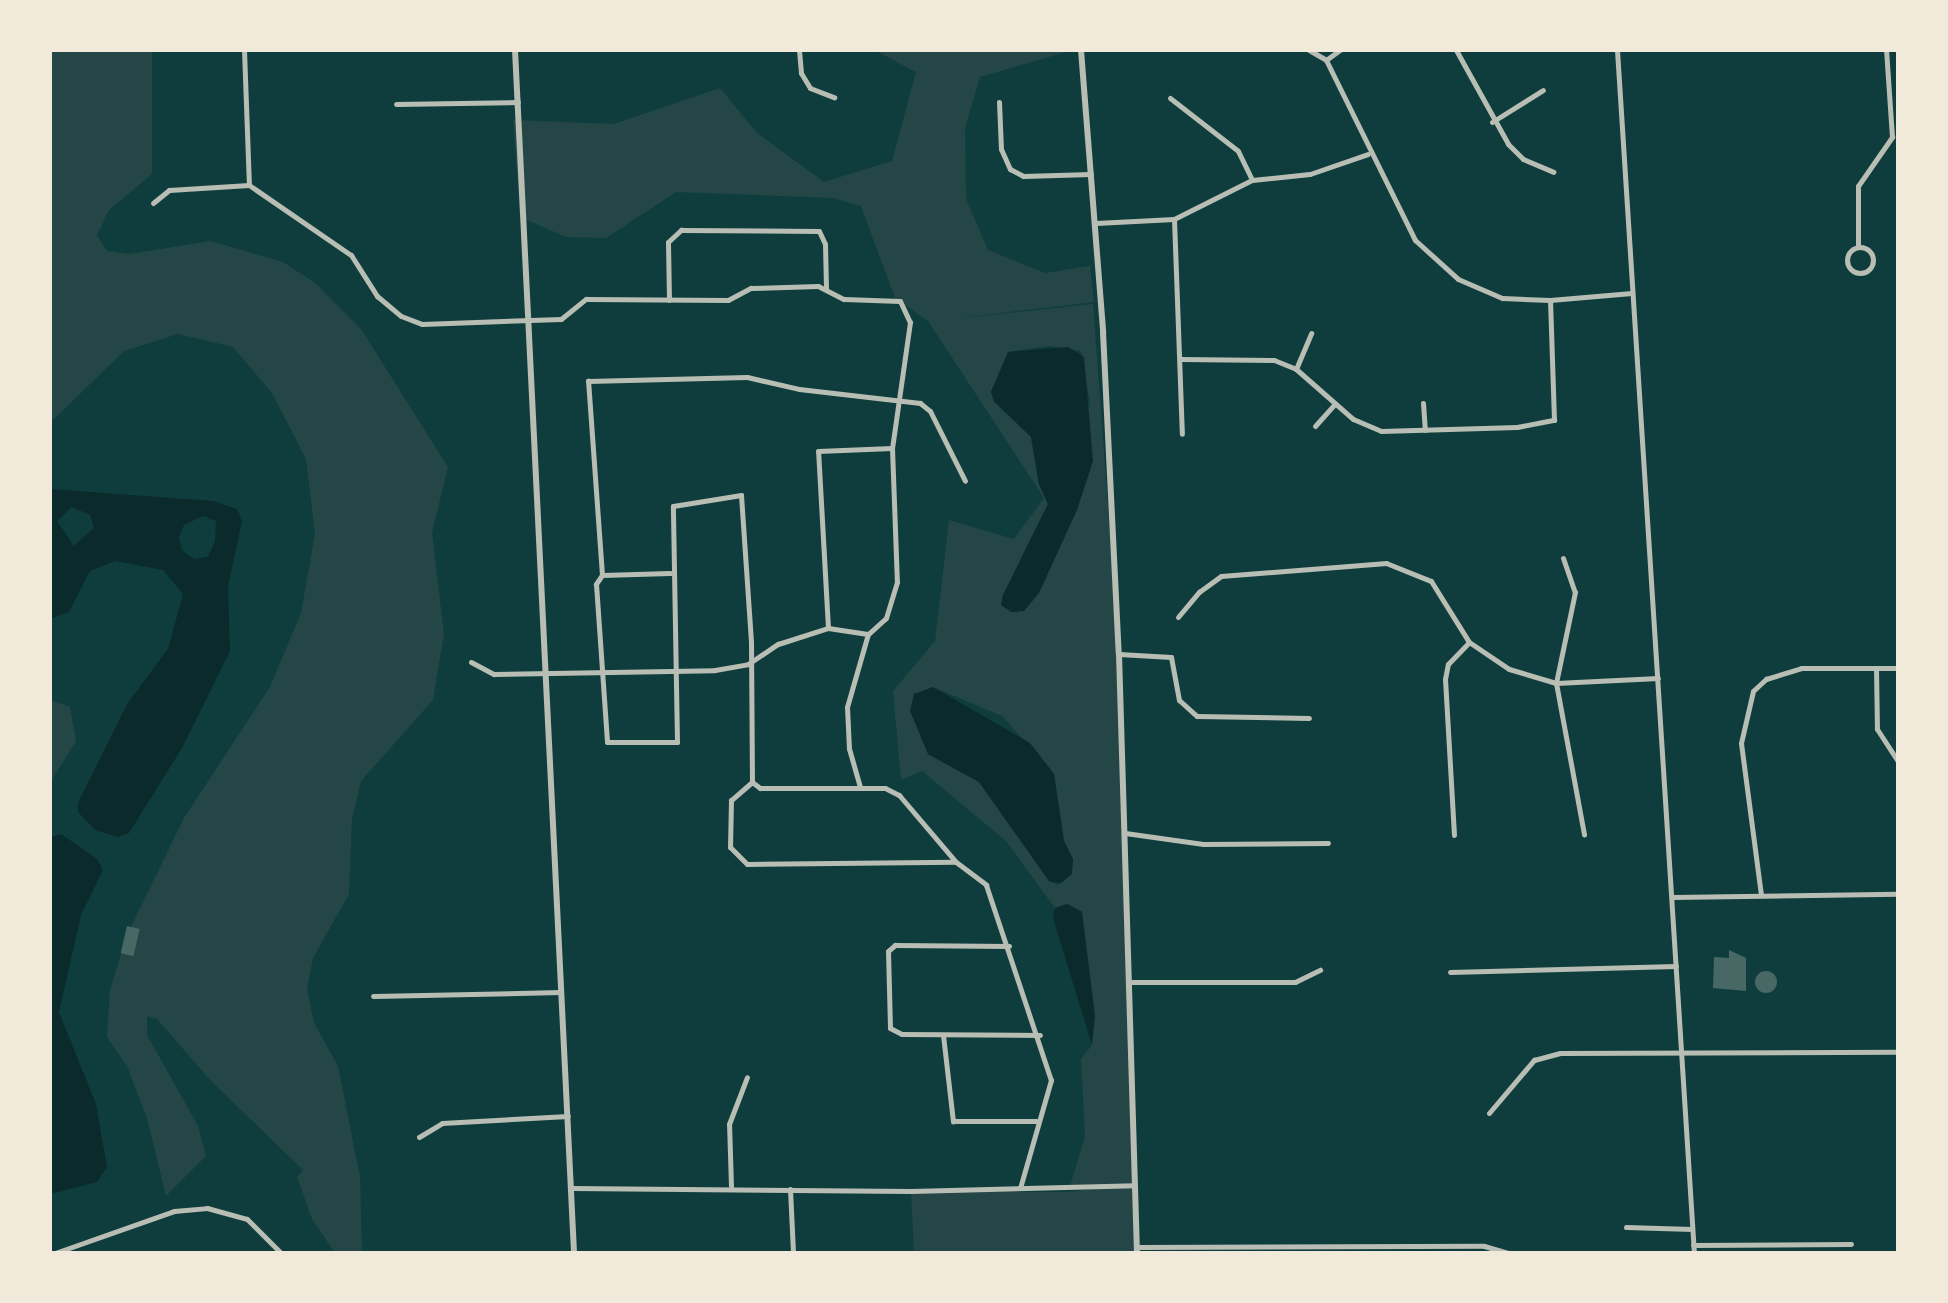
<!DOCTYPE html>
<style>
body{margin:0}
#map{position:relative;width:1948px;height:1303px;overflow:hidden;background:#0f3d3e;font-family:"DM Sans",sans-serif}
div>[style]{position:absolute}
[style*='--x']{left:calc(var(--x)*1px);top:calc(var(--y)*1px);width:calc(var(--w)*1px);rotate:calc(var(--a)*1deg)}
.green>*{inset:0;background:#244646}
.water>*{inset:0;background:#0a2a2b}
.building>*{inset:0;background:#486865;transform-origin:0 0}
.round{border-radius:50%}
.minor>*{height:5px;margin:-2.5px;padding:0 2.5px;transform-origin:2.5px;border-radius:2.5px;background:#b8beb3}
.minor>.ring{margin:-2.5px;padding:0;box-sizing:content-box;background:none;border:5px solid #b8beb3;border-radius:50%}
.tertiary>*{height:6px;margin:-3px;padding:0 3px;transform-origin:3px;border-radius:3px;background:#b8beb3}
span{translate:-50% -50%;white-space:nowrap;text-align:center;line-height:1.15;-webkit-text-stroke:8px #f1e9da;paint-order:stroke}
.frame{position:absolute;inset:0;border:52px solid #f1e9da;pointer-events:none}
</style>
<div id="map">
<div class="green">
<i style="clip-path:polygon(50px 50px,152px 50px,152px 174px,109px 210px,97px 235px,107px 251px,129px 254px,211px 241px,283px 262px,315px 283px,361px 329px,448px 467px,432px 533px,444px 634px,433px 700px,361px 781px,352px 819px,349px 894px,313px 958px,307px 989px,314px 1023px,338px 1066px,360px 1177px,362px 1253px,335px 1253px,312px 1219px,297px 1177px,303px 1170px,212px 1082px,157px 1019px,147px 1016px,147px 1035px,198px 1126px,206px 1156px,166px 1196px,147px 1118px,127px 1066px,107px 1037px,110px 990px,127px 935px,184px 818px,270px 687px,301px 613px,315px 534px,306px 459px,272px 393px,233px 347px,178px 334px,124px 351px,50px 423px)"></i>
<i style="clip-path:polygon(evenodd,874px 50px,1073px 50px,980px 77px,965px 128px,966px 199px,988px 250px,1045px 273px,1090px 266px,1094px 302px,952px 319px,1093px 304px,1119px 654px,1138px 1253px,914px 1253px,911px 1191px,1067px 1192px,1103px 1188px,1069px 1189px,1085px 1137px,1081px 1059px,1092px 1045px,1082px 912px,1067px 904px,1055px 908px,1006px 841px,922px 771px,901px 780px,893px 691px,935px 641px,949px 520px,1014px 539px,1044px 498px,928px 321px,895px 298px,861px 206px,833px 198px,676px 192px,606px 238px,566px 237px,520px 217px,513px 120px,614px 124px,720px 88px,756px 132px,824px 182px,892px 161px,916px 72px,874px 50px,1049px 346px,1081px 351px,1090px 403px,1017px 613px,1001px 605px,1003px 595px,1048px 504px,1039px 484px,1031px 437px,994px 402px,991px 392px,1008px 352px,1049px 346px,874px 50px,933px 687px,1002px 716px,1054px 774px,1064px 841px,1073px 859px,1071px 874px,1058px 885px,1049px 881px,979px 782px,928px 754px,933px 687px)"></i>
<i style="clip-path:polygon(50px 700px,70px 707px,76px 741px,50px 783px)"></i>
</div>
<div class="water">
<i style="clip-path:polygon(1068px 347px,1084px 357px,1093px 461px,1077px 510px,1039px 593px,1024px 611px,1011px 612px,1001px 605px,1003px 595px,1048px 504px,1039px 484px,1031px 437px,994px 401px,991px 392px,1008px 352px)"></i>
<i style="clip-path:polygon(evenodd,50px 489px,213px 501px,237px 509px,242px 521px,228px 587px,230px 651px,182px 748px,129px 833px,118px 837px,95px 830px,78px 812px,78px 803px,127px 704px,168px 649px,183px 594px,163px 570px,115px 561px,90px 571px,69px 612px,50px 619px,50px 489px,72px 507px,90px 515px,94px 528px,74px 546px,57px 521px,72px 507px,50px 489px,203px 516px,216px 521px,215px 541px,208px 557px,194px 559px,182px 550px,179px 538px,184px 525px,203px 516px)"></i>
<i style="clip-path:polygon(933px 687px,1030px 743px,1054px 774px,1064px 841px,1073px 859px,1072px 874px,1061px 883px,1049px 881px,979px 782px,928px 754px,910px 711px,914px 694px)"></i>
<i style="clip-path:polygon(61px 834px,97px 859px,103px 870px,81px 915px,59px 1012px,96px 1104px,107px 1167px,97px 1182px,50px 1194px,50px 837px)"></i>
<i style="clip-path:polygon(1067px 904px,1082px 912px,1095px 1016px,1092px 1045px,1053px 918px,1055px 908px)"></i>
</div>
<div class="building">
<i style="left:127px;top:926px;width:13px;height:28px;rotate:13deg"></i>
<i style="clip-path:polygon(1729px 950px,1746px 958px,1746px 991px,1713px 988px,1714px 957px,1729px 958px)"></i>
<i class="round" style="left:1755px;top:971px;width:22px;height:22px"></i>
</div>
<div class="minor">
<i style="--x:244;--y:50;--w:135;--a:87.9"></i>
<i style="--x:799;--y:50;--w:23;--a:85"></i>
<i style="--x:801;--y:73;--w:17;--a:59"></i>
<i style="--x:810;--y:88;--w:26;--a:21"></i>
<i style="--x:1309;--y:50;--w:20;--a:30"></i>
<i style="--x:1326;--y:60;--w:201;--a:63.7"></i>
<i style="--x:1415;--y:240;--w:58;--a:42.2"></i>
<i style="--x:1458;--y:279;--w:48;--a:23.4"></i>
<i style="--x:1502;--y:298;--w:48;--a:2.4"></i>
<i style="--x:1550;--y:300;--w:82;--a:-4.9"></i>
<i style="--x:1456;--y:50;--w:107;--a:61"></i>
<i style="--x:1508;--y:144;--w:21;--a:45"></i>
<i style="--x:1523;--y:159;--w:33;--a:23"></i>
<i style="--x:1617;--y:50;--w:1205;--a:86.34"></i>
<i style="--x:1326;--y:60;--w:17;--a:-36"></i>
<i style="--x:1170;--y:98;--w:86;--a:37.9"></i>
<i style="--x:1238;--y:151;--w:32;--a:64"></i>
<i style="--x:999;--y:102;--w:47;--a:87.6"></i>
<i style="--x:1001;--y:149;--w:22;--a:66"></i>
<i style="--x:1010;--y:169;--w:15;--a:28"></i>
<i style="--x:1023;--y:176;--w:68;--a:-1.7"></i>
<i style="--x:396;--y:104;--w:122;--a:-0.9"></i>
<i style="--x:1492;--y:122;--w:60;--a:-32.1"></i>
<i style="--x:249;--y:185;--w:124;--a:34.5"></i>
<i style="--x:351;--y:255;--w:49;--a:57.6"></i>
<i style="--x:377;--y:296;--w:31;--a:40"></i>
<i style="--x:401;--y:316;--w:22;--a:21"></i>
<i style="--x:422;--y:324;--w:139;--a:-2.1"></i>
<i style="--x:561;--y:319;--w:32;--a:-39"></i>
<i style="--x:586;--y:299;--w:142;--a:0.4"></i>
<i style="--x:728;--y:300;--w:26;--a:-28"></i>
<i style="--x:751;--y:288;--w:67;--a:-1.7"></i>
<i style="--x:818;--y:286;--w:29;--a:27"></i>
<i style="--x:844;--y:299;--w:56;--a:2"></i>
<i style="--x:900;--y:301;--w:23;--a:65"></i>
<i style="--x:910;--y:322;--w:127;--a:98.1"></i>
<i style="--x:892;--y:448;--w:134;--a:87.9"></i>
<i style="--x:897;--y:582;--w:38;--a:107"></i>
<i style="--x:886;--y:618;--w:24;--a:138"></i>
<i style="--x:153;--y:203;--w:21;--a:-39"></i>
<i style="--x:169;--y:190;--w:80;--a:-3.6"></i>
<i style="--x:1174;--y:219;--w:215;--a:87.9"></i>
<i style="--x:1096;--y:223;--w:78;--a:-2.9"></i>
<i style="--x:1174;--y:219;--w:87;--a:-26.6"></i>
<i style="--x:1252;--y:180;--w:58;--a:-5.9"></i>
<i style="--x:1310;--y:174;--w:61;--a:-19"></i>
<i style="--x:1858;--y:247;--w:61;--a:-90"></i>
<i style="--x:1858;--y:186;--w:60;--a:-55.2"></i>
<i style="--x:1892;--y:137;--w:87;--a:-93.9"></i>
<i class="ring" style="left:1847px;top:247px;width:21px;height:21px"></i>
<i style="--x:669;--y:300;--w:58;--a:-91"></i>
<i style="--x:668;--y:242;--w:18;--a:-43"></i>
<i style="--x:681;--y:230;--w:138;--a:0.4"></i>
<i style="--x:819;--y:231;--w:14;--a:65"></i>
<i style="--x:825;--y:244;--w:45;--a:88.7"></i>
<i style="--x:1181;--y:359;--w:93;--a:0.6"></i>
<i style="--x:1274;--y:360;--w:24;--a:22"></i>
<i style="--x:1296;--y:369;--w:76;--a:41.3"></i>
<i style="--x:1353;--y:419;--w:30;--a:23"></i>
<i style="--x:1381;--y:431;--w:136;--a:-1.7"></i>
<i style="--x:1517;--y:427;--w:38;--a:-11"></i>
<i style="--x:1554;--y:420;--w:120;--a:-91.9"></i>
<i style="--x:1296;--y:369;--w:39;--a:-67"></i>
<i style="--x:1423;--y:403;--w:27;--a:86"></i>
<i style="--x:1315;--y:426;--w:28;--a:-48"></i>
<i style="--x:1563;--y:558;--w:36;--a:71"></i>
<i style="--x:1575;--y:592;--w:93;--a:101.8"></i>
<i style="--x:1556;--y:683;--w:154;--a:79.5"></i>
<i style="--x:602;--y:575;--w:11;--a:124"></i>
<i style="--x:596;--y:584;--w:158;--a:86"></i>
<i style="--x:607;--y:742;--w:70;--a:0"></i>
<i style="--x:677;--y:742;--w:236;--a:-91"></i>
<i style="--x:673;--y:506;--w:69;--a:-9.2"></i>
<i style="--x:741;--y:495;--w:147;--a:86.1"></i>
<i style="--x:751;--y:642;--w:140;--a:89.6"></i>
<i style="--x:602;--y:575;--w:195;--a:-94.1"></i>
<i style="--x:588;--y:381;--w:159;--a:-1.4"></i>
<i style="--x:747;--y:377;--w:53;--a:13"></i>
<i style="--x:799;--y:389;--w:122;--a:6.6"></i>
<i style="--x:920;--y:403;--w:13;--a:39"></i>
<i style="--x:930;--y:411;--w:78;--a:63.4"></i>
<i style="--x:602;--y:575;--w:68;--a:-1.7"></i>
<i style="--x:1178;--y:617;--w:33;--a:-50"></i>
<i style="--x:1199;--y:592;--w:27;--a:-36"></i>
<i style="--x:1221;--y:576;--w:166;--a:-4.5"></i>
<i style="--x:1386;--y:563;--w:48;--a:21.8"></i>
<i style="--x:1431;--y:581;--w:72;--a:58.1"></i>
<i style="--x:1469;--y:642;--w:48;--a:34"></i>
<i style="--x:1509;--y:669;--w:49;--a:16.6"></i>
<i style="--x:1556;--y:683;--w:102;--a:-2.8"></i>
<i style="--x:828;--y:628;--w:177;--a:-93.2"></i>
<i style="--x:818;--y:451;--w:74;--a:-2.3"></i>
<i style="--x:1119;--y:654;--w:52;--a:3.3"></i>
<i style="--x:1171;--y:657;--w:44;--a:79.5"></i>
<i style="--x:1179;--y:700;--w:24;--a:42"></i>
<i style="--x:1197;--y:716;--w:112;--a:1"></i>
<i style="--x:471;--y:662;--w:26;--a:28"></i>
<i style="--x:494;--y:674;--w:221;--a:-1"></i>
<i style="--x:715;--y:670;--w:34;--a:-10"></i>
<i style="--x:748;--y:664;--w:36;--a:-34"></i>
<i style="--x:778;--y:644;--w:52;--a:-17.7"></i>
<i style="--x:828;--y:628;--w:40;--a:8.5"></i>
<i style="--x:1876;--y:668;--w:61;--a:89.1"></i>
<i style="--x:1877;--y:729;--w:38;--a:57"></i>
<i style="--x:752;--y:782;--w:10;--a:37"></i>
<i style="--x:760;--y:788;--w:125;--a:0"></i>
<i style="--x:885;--y:788;--w:16;--a:27"></i>
<i style="--x:899;--y:795;--w:88;--a:49.6"></i>
<i style="--x:956;--y:862;--w:38;--a:37"></i>
<i style="--x:986;--y:885;--w:206;--a:71.6"></i>
<i style="--x:1051;--y:1080;--w:112;--a:106"></i>
<i style="--x:752;--y:782;--w:28;--a:139"></i>
<i style="--x:731;--y:800;--w:47;--a:91.2"></i>
<i style="--x:730;--y:847;--w:24;--a:45"></i>
<i style="--x:747;--y:864;--w:208;--a:-0.6"></i>
<i style="--x:860;--y:787;--w:40;--a:-106"></i>
<i style="--x:849;--y:749;--w:42;--a:-92.7"></i>
<i style="--x:847;--y:707;--w:76;--a:-74"></i>
<i style="--x:1125;--y:833;--w:79;--a:8"></i>
<i style="--x:1203;--y:844;--w:125;--a:-0.5"></i>
<i style="--x:1454;--y:835;--w:156;--a:-93.3"></i>
<i style="--x:1445;--y:679;--w:15;--a:-79"></i>
<i style="--x:1448;--y:664;--w:30;--a:-46"></i>
<i style="--x:1761;--y:895;--w:153;--a:-97.5"></i>
<i style="--x:1741;--y:743;--w:53;--a:-77"></i>
<i style="--x:1753;--y:691;--w:18;--a:-43"></i>
<i style="--x:1766;--y:679;--w:37;--a:-17"></i>
<i style="--x:1801;--y:668;--w:97;--a:0"></i>
<i style="--x:1673;--y:897;--w:225;--a:-0.8"></i>
<i style="--x:1009;--y:946;--w:114;--a:-179.5"></i>
<i style="--x:895;--y:945;--w:9;--a:139"></i>
<i style="--x:888;--y:951;--w:77;--a:88.5"></i>
<i style="--x:890;--y:1028;--w:13;--a:27"></i>
<i style="--x:902;--y:1034;--w:138;--a:0.4"></i>
<i style="--x:1450;--y:972;--w:226;--a:-1.5"></i>
<i style="--x:1128;--y:982;--w:167;--a:0"></i>
<i style="--x:1295;--y:982;--w:28;--a:-26"></i>
<i style="--x:373;--y:996;--w:188;--a:-1.2"></i>
<i style="--x:943;--y:1035;--w:87;--a:83.4"></i>
<i style="--x:953;--y:1121;--w:83;--a:0"></i>
<i style="--x:1489;--y:1113;--w:70;--a:-49.7"></i>
<i style="--x:1534;--y:1060;--w:27;--a:-15"></i>
<i style="--x:1560;--y:1053;--w:338;--a:-0.2"></i>
<i style="--x:419;--y:1137;--w:27;--a:-31"></i>
<i style="--x:442;--y:1123;--w:126;--a:-3.2"></i>
<i style="--x:731;--y:1186;--w:62;--a:-91.8"></i>
<i style="--x:729;--y:1124;--w:50;--a:-69"></i>
<i style="--x:571;--y:1188;--w:340;--a:0.5"></i>
<i style="--x:911;--y:1191;--w:224;--a:-1.5"></i>
<i style="--x:790;--y:1189;--w:64;--a:87.3"></i>
<i style="--x:1626;--y:1227;--w:66;--a:1.7"></i>
<i style="--x:1693;--y:1245;--w:158;--a:-0.4"></i>
<i style="--x:1137;--y:1247;--w:347;--a:-0.2"></i>
<i style="--x:1484;--y:1246;--w:25;--a:16"></i>
<i style="--x:55;--y:1253;--w:126;--a:-19.4"></i>
<i style="--x:174;--y:1211;--w:33;--a:-5"></i>
<i style="--x:207;--y:1208;--w:41;--a:15.4"></i>
<i style="--x:247;--y:1219;--w:48;--a:45"></i>
</div>
<div class="tertiary">
<i style="--x:515;--y:50;--w:1204;--a:87.19"></i>
<i style="--x:1081;--y:50;--w:283;--a:85.5"></i>
<i style="--x:1103;--y:332;--w:322;--a:87.2"></i>
<i style="--x:1119;--y:654;--w:599;--a:88.28"></i>
</div>
<div class="frame"></div>
</div>
